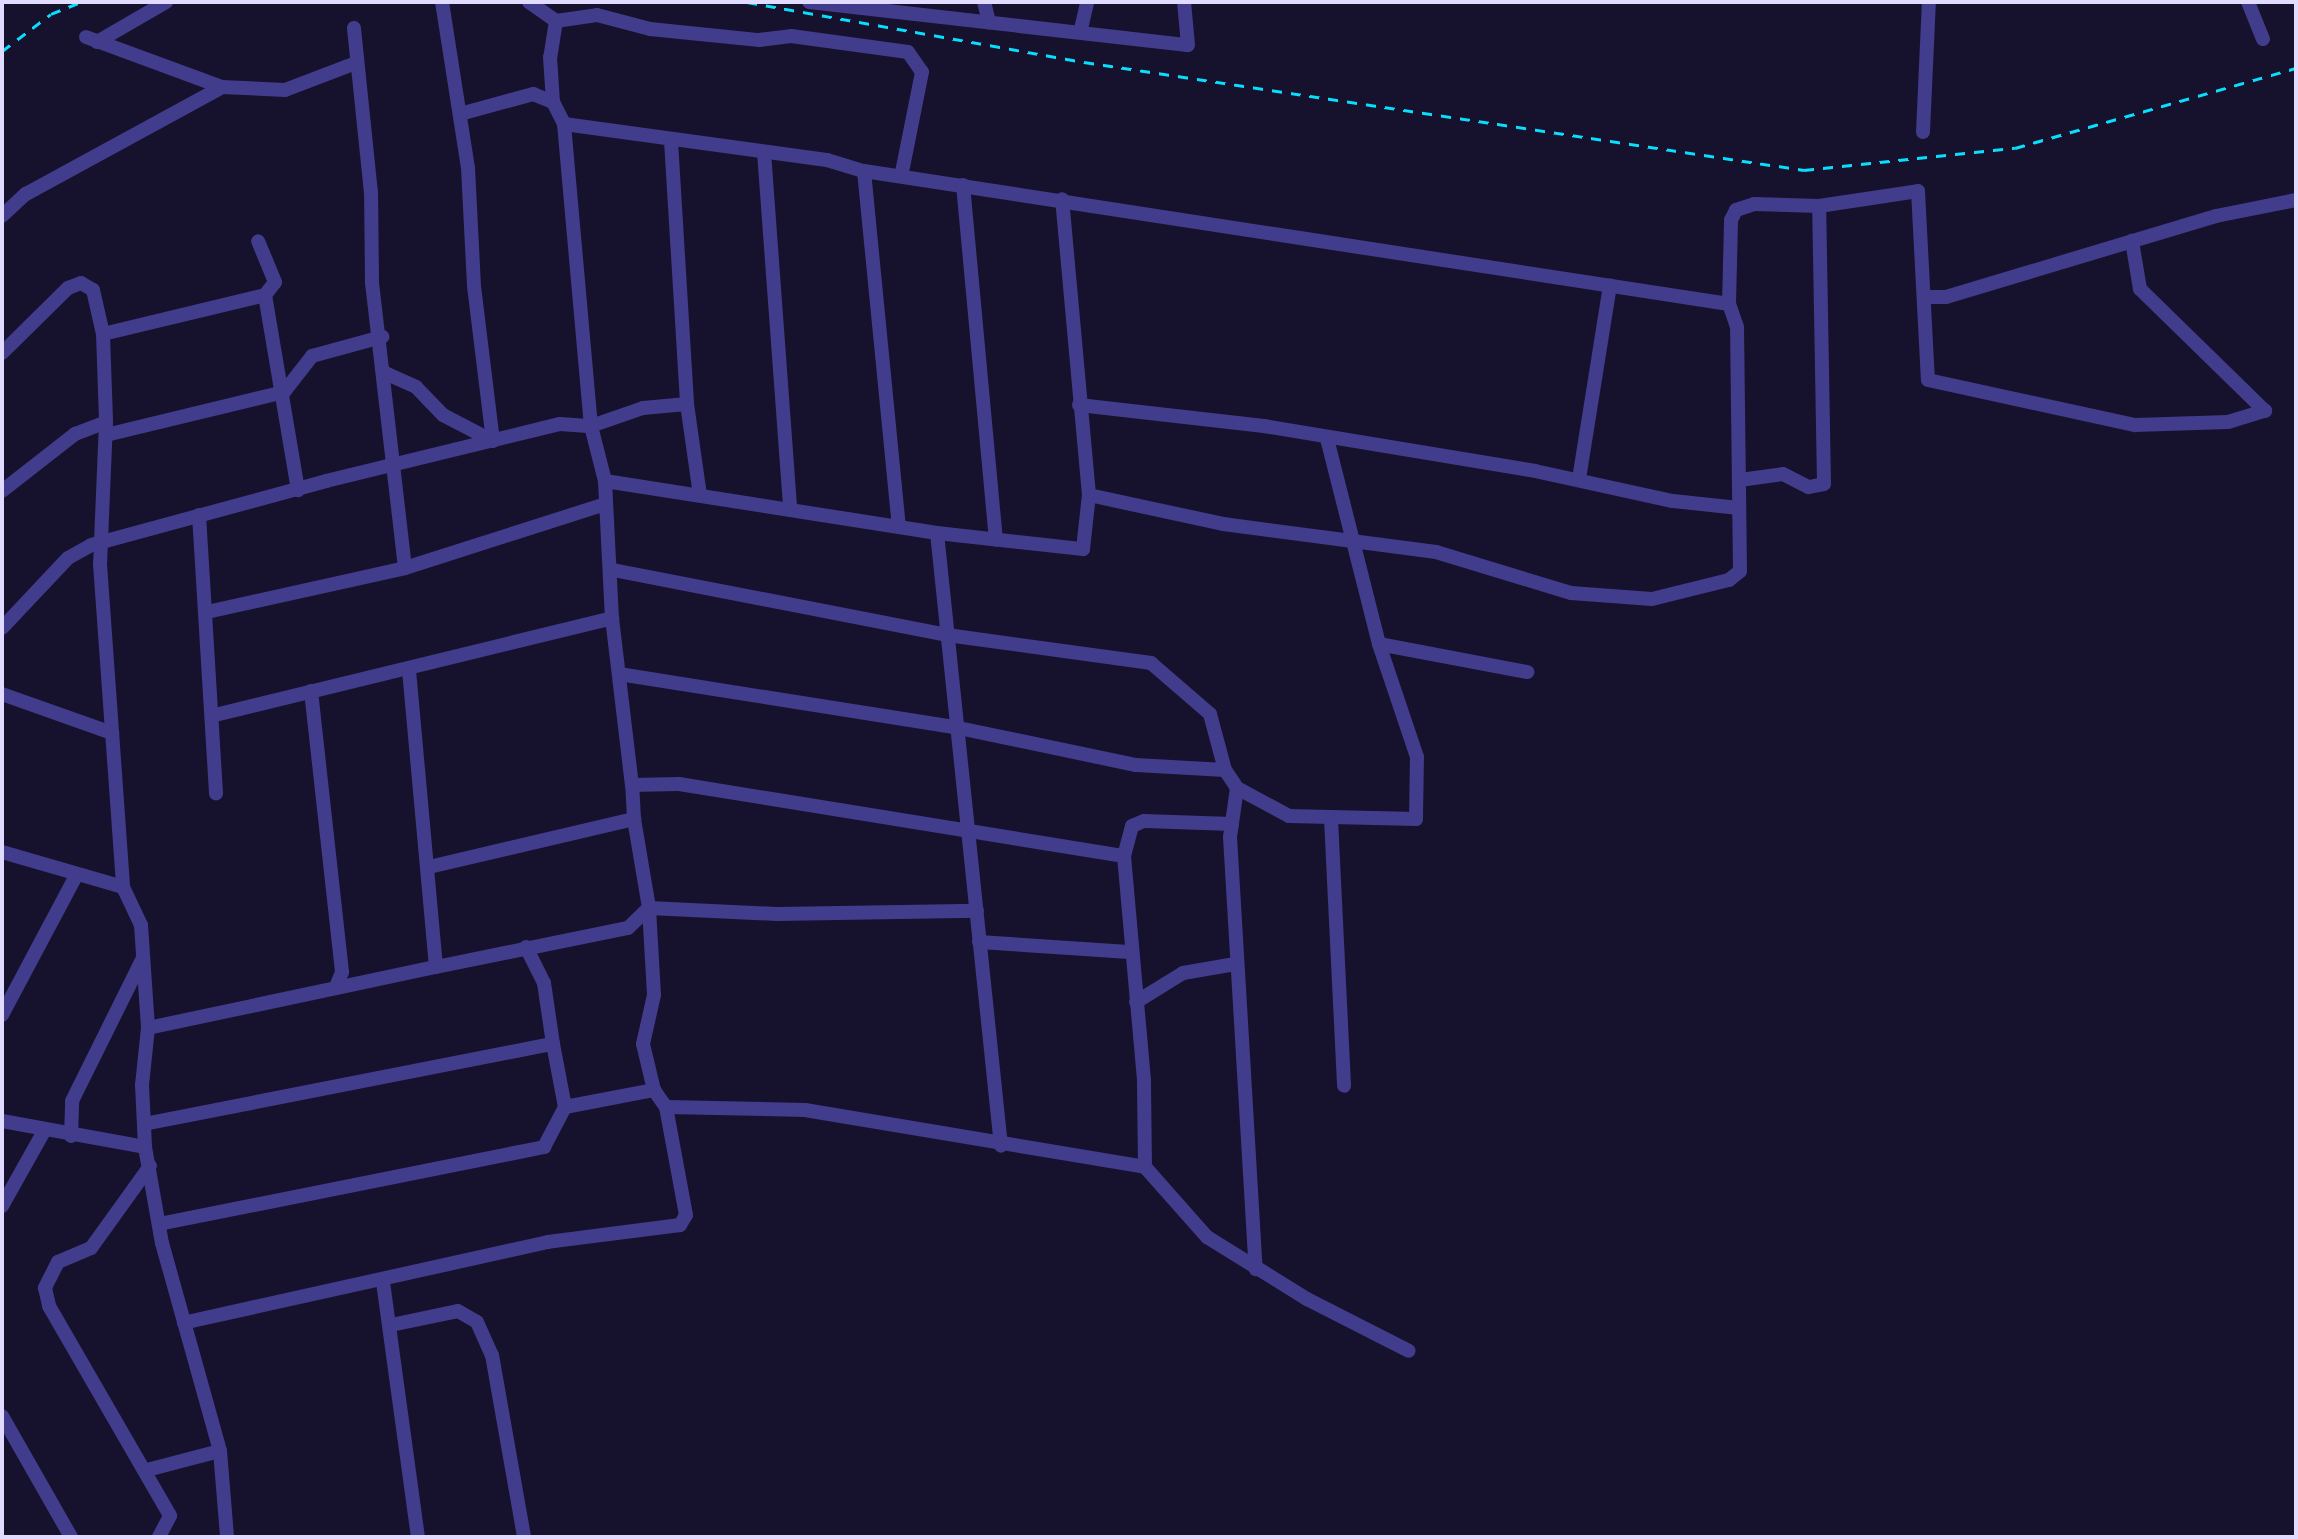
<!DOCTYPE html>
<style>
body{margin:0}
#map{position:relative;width:2298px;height:1539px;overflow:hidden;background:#16112c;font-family:"Fira Sans Condensed",sans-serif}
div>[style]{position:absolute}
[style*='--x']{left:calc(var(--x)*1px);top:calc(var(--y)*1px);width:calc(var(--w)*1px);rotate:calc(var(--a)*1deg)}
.minor>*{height:14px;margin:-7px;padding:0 7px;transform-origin:7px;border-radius:7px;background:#413c8b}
.rail>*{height:2.5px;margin-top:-1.25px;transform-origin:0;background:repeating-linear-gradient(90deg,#08dfff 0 10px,transparent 0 19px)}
span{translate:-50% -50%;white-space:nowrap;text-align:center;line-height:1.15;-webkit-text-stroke:7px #16112c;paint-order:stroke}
.frame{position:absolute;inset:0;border:4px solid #e1dcff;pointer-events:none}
</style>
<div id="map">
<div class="minor">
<i style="--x:529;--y:2;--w:33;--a:35"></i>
<i style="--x:556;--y:21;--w:41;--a:-8.3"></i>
<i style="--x:597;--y:15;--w:55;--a:14.8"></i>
<i style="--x:650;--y:29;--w:110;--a:5.8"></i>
<i style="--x:759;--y:40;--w:32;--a:-7"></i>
<i style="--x:791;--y:36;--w:118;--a:7.8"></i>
<i style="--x:908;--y:52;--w:24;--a:55"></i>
<i style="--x:922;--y:72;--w:102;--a:101.3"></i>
<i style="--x:809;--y:2;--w:381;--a:6.5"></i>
<i style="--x:1188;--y:45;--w:43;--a:-95.3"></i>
<i style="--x:984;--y:2;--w:21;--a:76"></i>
<i style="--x:2248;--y:2;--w:40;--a:68"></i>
<i style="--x:556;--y:21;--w:36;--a:99"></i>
<i style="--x:550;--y:57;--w:45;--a:86.2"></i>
<i style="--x:553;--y:102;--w:25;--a:63"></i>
<i style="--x:564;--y:124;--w:303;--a:84.9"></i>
<i style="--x:591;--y:426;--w:57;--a:75.7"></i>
<i style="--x:605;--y:481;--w:336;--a:8.9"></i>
<i style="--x:937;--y:533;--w:147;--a:6.3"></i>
<i style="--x:1083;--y:549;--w:54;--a:-83.7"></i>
<i style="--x:1089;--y:495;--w:297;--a:-95.2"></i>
<i style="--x:1081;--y:29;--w:28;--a:-77"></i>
<i style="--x:86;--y:37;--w:145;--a:20.2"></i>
<i style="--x:97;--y:42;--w:80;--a:-30.1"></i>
<i style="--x:460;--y:114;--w:76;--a:-15.3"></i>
<i style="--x:533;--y:94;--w:22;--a:22"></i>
<i style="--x:564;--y:124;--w:265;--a:7.8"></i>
<i style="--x:827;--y:160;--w:39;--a:17"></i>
<i style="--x:864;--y:171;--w:875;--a:8.74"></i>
<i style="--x:1923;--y:132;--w:130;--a:-87.4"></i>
<i style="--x:671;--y:141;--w:263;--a:86.5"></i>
<i style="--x:764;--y:152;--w:359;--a:85.8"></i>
<i style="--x:864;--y:171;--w:357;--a:84.4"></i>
<i style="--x:963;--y:185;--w:356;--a:84.7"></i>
<i style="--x:2;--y:216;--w:33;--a:-43"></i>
<i style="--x:26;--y:194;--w:223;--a:-28.6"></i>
<i style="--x:222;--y:87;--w:63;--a:2.7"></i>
<i style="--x:285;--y:90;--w:73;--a:-20.9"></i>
<i style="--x:265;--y:295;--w:198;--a:80.4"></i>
<i style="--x:1925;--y:297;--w:21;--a:0"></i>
<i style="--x:1946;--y:297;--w:282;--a:-16.7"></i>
<i style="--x:2216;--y:216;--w:82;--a:-11.3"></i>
<i style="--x:103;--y:334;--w:167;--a:-13.5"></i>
<i style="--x:265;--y:295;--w:16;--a:-52"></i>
<i style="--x:275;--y:282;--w:44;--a:-112.5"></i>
<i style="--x:2;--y:353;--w:93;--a:-44.6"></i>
<i style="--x:68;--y:288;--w:14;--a:-21"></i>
<i style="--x:81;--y:283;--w:14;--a:30"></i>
<i style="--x:93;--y:290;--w:45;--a:77.2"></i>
<i style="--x:103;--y:334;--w:88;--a:88"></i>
<i style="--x:106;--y:422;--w:142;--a:92.4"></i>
<i style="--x:100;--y:564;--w:324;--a:85.9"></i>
<i style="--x:123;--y:887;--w:42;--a:64.7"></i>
<i style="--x:141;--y:925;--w:103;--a:86.1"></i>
<i style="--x:148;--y:1028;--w:57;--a:96"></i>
<i style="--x:142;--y:1085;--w:62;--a:87.2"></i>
<i style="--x:145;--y:1147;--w:97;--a:80"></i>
<i style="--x:162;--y:1243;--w:216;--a:74.4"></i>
<i style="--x:220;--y:1451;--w:86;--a:85.3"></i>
<i style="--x:385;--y:373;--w:34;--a:24"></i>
<i style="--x:416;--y:387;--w:39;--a:46"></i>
<i style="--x:443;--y:415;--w:56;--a:27.5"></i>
<i style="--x:493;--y:441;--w:156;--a:-97"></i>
<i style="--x:474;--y:286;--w:118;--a:-92.9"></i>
<i style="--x:468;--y:168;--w:168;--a:-98.9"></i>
<i style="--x:1079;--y:405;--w:186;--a:6.5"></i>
<i style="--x:1264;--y:426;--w:275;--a:9.4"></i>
<i style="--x:1535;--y:471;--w:141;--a:12.3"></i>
<i style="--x:1673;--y:501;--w:66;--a:6.1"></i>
<i style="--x:106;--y:435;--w:183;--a:-13.6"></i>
<i style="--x:284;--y:392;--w:46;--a:-52.1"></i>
<i style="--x:312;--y:356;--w:73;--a:-15.2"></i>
<i style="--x:1579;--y:479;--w:196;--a:-80.9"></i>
<i style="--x:1740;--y:480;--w:43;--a:-7.9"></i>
<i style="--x:1783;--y:474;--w:29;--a:27"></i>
<i style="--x:1809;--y:487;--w:15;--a:-11"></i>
<i style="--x:1824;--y:484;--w:278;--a:-91"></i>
<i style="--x:605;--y:481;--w:137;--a:87.1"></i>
<i style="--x:612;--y:618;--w:168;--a:83.2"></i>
<i style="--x:2;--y:491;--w:93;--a:-38"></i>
<i style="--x:75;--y:434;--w:33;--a:-21"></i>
<i style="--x:1089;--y:495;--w:137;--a:12.2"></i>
<i style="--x:1223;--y:524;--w:215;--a:7.5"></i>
<i style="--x:1436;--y:552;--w:141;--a:16.9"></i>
<i style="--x:1571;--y:593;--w:81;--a:4.2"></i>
<i style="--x:1652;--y:599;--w:79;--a:-13.9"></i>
<i style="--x:1729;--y:580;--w:14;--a:-39"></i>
<i style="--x:1740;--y:571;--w:244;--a:-90.7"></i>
<i style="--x:1737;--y:327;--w:24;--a:-109"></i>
<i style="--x:1729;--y:304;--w:84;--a:-88.6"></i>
<i style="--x:1731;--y:220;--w:11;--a:-63"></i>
<i style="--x:1736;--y:210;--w:19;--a:-18"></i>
<i style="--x:1754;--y:204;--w:65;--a:1.8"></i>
<i style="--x:1819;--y:206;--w:100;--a:-8.6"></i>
<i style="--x:1918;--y:191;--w:189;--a:87"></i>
<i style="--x:1928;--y:380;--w:212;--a:12.3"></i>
<i style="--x:2135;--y:425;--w:93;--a:-1.8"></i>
<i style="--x:2228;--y:422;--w:39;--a:-17"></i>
<i style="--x:2265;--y:411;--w:175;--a:-135.7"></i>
<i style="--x:2140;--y:289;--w:49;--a:-99.5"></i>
<i style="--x:199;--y:515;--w:279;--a:86.5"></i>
<i style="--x:937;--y:533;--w:616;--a:84.04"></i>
<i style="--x:405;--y:568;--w:210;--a:-17.7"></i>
<i style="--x:613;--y:570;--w:340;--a:11"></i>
<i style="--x:947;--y:635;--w:206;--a:7.8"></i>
<i style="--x:1151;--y:663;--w:78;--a:40.8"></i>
<i style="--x:1210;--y:714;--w:58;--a:75"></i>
<i style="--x:207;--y:612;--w:203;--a:-12.5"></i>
<i style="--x:405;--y:568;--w:288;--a:-96.6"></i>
<i style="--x:372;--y:282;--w:89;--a:-90.6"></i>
<i style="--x:371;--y:193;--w:166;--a:-95.9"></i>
<i style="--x:2;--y:628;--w:96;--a:-46.7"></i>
<i style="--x:68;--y:558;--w:26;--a:-29"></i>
<i style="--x:91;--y:545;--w:244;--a:-15.2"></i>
<i style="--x:326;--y:481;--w:241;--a:-13.7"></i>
<i style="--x:560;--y:424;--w:31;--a:4"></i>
<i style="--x:591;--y:426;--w:55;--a:-19.1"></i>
<i style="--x:643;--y:408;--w:44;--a:-5.2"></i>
<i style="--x:687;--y:404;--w:92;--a:81.9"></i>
<i style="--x:1379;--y:644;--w:151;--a:10.7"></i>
<i style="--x:619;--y:674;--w:339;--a:9"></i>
<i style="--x:954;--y:727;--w:186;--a:11.8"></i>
<i style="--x:1136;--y:765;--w:89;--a:3.2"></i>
<i style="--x:1225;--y:770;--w:22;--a:56"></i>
<i style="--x:1237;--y:788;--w:59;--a:28.3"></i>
<i style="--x:1289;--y:816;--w:127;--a:1.4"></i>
<i style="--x:1416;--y:819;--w:62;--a:-89.1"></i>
<i style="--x:1417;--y:757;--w:119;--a:-108.6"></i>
<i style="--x:1379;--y:644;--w:211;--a:-104.2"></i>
<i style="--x:311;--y:691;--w:283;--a:83.7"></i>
<i style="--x:342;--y:972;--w:16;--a:112"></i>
<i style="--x:2;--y:694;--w:117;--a:19.5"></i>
<i style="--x:215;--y:715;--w:409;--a:-13.7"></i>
<i style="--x:1237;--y:788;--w:49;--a:98.1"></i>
<i style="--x:1230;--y:837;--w:433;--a:86.6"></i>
<i style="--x:634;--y:819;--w:90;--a:80.4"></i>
<i style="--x:649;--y:908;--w:87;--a:86.7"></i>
<i style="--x:654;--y:995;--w:50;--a:102.7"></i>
<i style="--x:643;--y:1044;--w:47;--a:76.6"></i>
<i style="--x:1331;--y:819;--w:267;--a:87.2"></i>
<i style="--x:2;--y:852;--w:126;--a:16.1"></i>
<i style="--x:429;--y:867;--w:211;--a:-13.2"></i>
<i style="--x:634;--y:819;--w:34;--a:-93"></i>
<i style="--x:632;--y:785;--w:47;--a:-1.2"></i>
<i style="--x:679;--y:784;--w:451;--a:9.2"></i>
<i style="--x:979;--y:942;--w:150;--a:3.8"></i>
<i style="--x:526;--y:947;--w:40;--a:63.4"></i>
<i style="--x:544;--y:983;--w:62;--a:81.6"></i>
<i style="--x:436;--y:967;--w:196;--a:-11.5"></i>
<i style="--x:628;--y:928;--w:29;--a:-44"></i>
<i style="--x:649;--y:908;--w:128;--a:2.7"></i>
<i style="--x:777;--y:914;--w:200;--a:-0.9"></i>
<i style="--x:1136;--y:1002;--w:55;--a:-31.7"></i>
<i style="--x:1183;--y:973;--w:53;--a:-9.8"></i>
<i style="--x:2;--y:1015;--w:157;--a:-62"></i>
<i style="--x:148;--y:1028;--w:294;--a:-12"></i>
<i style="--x:436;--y:967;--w:297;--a:-95.2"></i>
<i style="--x:666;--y:1107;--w:139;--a:1.2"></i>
<i style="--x:805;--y:1110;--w:345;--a:9.5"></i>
<i style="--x:1145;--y:1167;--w:94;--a:48.5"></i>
<i style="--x:1207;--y:1237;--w:118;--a:31.8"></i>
<i style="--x:1307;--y:1299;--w:114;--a:27"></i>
<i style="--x:2;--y:1121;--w:145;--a:10.3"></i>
<i style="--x:144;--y:1124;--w:417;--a:-11.1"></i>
<i style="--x:553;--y:1044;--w:64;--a:79.2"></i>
<i style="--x:565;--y:1107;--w:91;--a:-10.8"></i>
<i style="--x:654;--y:1090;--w:21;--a:55"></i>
<i style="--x:666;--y:1107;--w:110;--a:79.5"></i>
<i style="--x:686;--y:1215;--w:12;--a:121"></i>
<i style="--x:680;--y:1225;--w:133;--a:172.7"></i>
<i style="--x:548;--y:1242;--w:373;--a:167.5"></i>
<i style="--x:71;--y:1136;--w:35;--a:-88"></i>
<i style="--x:72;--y:1101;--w:160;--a:-63.6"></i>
<i style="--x:150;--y:1166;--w:101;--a:125.7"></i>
<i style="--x:91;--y:1248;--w:36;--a:157"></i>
<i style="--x:58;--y:1262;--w:29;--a:117"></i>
<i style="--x:45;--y:1288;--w:18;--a:77"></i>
<i style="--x:49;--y:1306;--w:242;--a:60"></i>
<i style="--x:170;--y:1516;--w:24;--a:118"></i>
<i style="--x:1145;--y:1167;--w:87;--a:-90.7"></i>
<i style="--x:1144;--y:1080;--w:225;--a:-95.1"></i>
<i style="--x:1124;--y:856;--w:31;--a:-75"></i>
<i style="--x:1132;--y:826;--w:13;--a:-23"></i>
<i style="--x:1144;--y:821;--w:88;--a:2"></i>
<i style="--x:2;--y:1206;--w:84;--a:-60.7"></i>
<i style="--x:159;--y:1224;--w:393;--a:-11.3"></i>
<i style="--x:544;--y:1147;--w:45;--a:-62.3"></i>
<i style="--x:383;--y:1282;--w:257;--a:82.2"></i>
<i style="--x:391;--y:1325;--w:68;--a:-11.8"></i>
<i style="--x:458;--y:1311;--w:22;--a:30"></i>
<i style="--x:477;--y:1322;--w:36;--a:66"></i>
<i style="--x:492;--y:1355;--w:185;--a:80"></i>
<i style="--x:2;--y:1416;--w:139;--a:60.3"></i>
<i style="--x:147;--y:1470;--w:75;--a:-14.6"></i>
</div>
<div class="rail">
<i style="--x:747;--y:2;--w:342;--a:10.1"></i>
<i style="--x:1084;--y:62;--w:728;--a:8.53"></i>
<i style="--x:1804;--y:170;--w:212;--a:-6"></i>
<i style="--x:2015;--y:148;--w:292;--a:-15.9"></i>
<i style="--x:2;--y:51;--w:61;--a:-37.1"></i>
<i style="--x:51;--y:14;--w:32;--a:-22"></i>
</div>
<div class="frame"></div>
</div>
